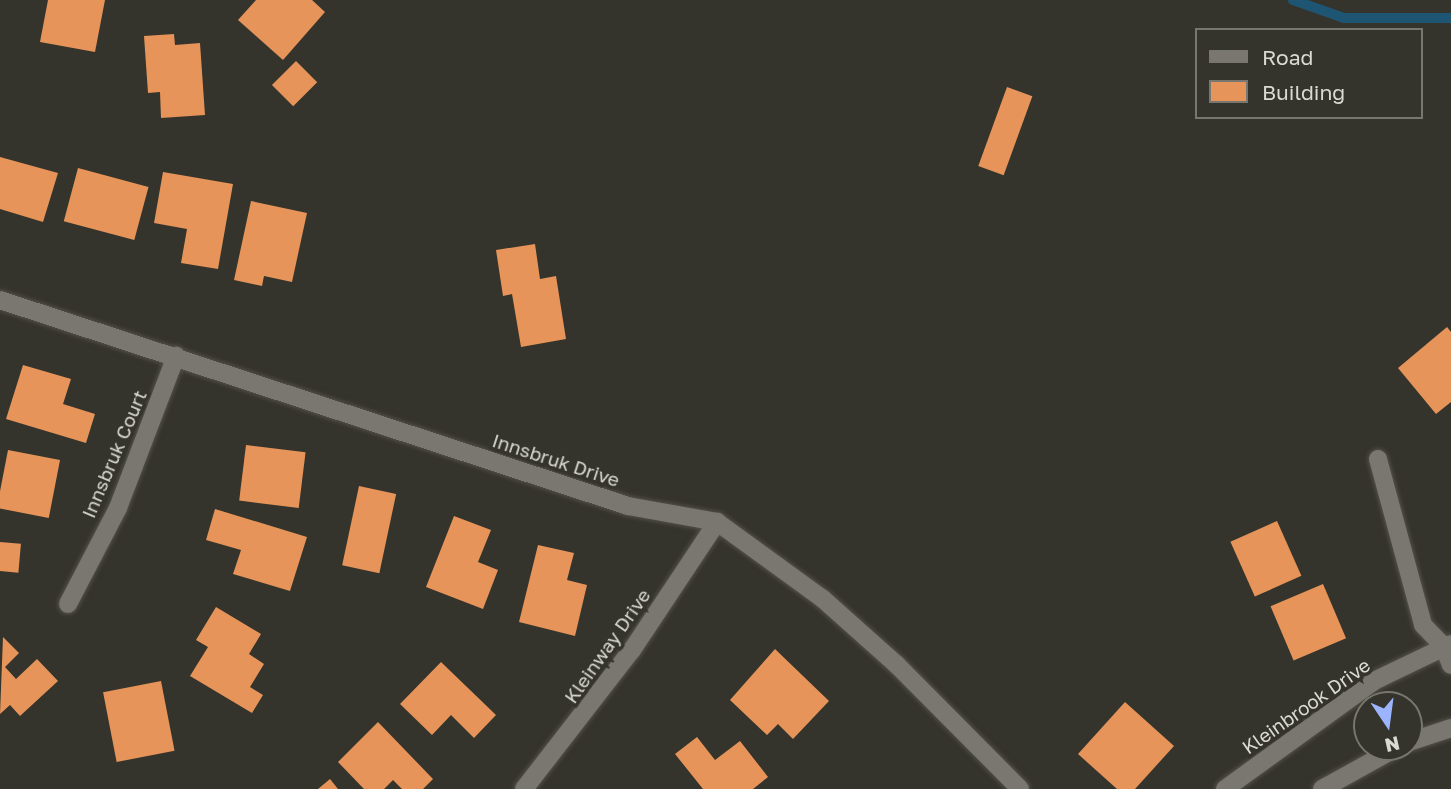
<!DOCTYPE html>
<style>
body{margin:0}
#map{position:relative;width:1451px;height:789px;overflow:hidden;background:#35342c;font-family:"Golos Text",sans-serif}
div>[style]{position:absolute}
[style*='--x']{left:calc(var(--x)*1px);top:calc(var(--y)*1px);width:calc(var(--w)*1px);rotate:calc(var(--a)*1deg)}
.stream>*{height:10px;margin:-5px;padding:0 5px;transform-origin:5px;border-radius:5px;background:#1e5572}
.building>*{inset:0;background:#e69459;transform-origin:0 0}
.roads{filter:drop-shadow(0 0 2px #52504a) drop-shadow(0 0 2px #52504a)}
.minor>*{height:18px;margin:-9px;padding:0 9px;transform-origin:9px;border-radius:9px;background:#79776f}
.tertiary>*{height:18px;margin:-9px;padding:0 9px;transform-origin:9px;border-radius:9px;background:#79776f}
span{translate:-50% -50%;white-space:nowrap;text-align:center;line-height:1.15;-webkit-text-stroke:7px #35342c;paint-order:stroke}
.street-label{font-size:19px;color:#dad9d4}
.legend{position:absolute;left:1195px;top:28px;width:228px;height:91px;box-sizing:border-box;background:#35342c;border:2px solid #77766f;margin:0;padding:9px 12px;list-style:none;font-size:21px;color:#dad9d4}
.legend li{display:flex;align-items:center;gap:14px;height:35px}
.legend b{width:35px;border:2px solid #77766f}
.north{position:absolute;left:1353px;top:691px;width:70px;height:70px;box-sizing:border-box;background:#35342c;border:2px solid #77766f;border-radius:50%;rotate:167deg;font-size:19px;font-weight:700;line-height:28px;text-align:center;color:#dad9d4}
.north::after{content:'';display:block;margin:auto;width:24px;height:32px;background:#9bb4fd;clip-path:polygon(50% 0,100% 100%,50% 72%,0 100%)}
</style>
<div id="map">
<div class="stream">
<i style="--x:1293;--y:0;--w:54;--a:19.4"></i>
<i style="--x:1344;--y:18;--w:107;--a:0"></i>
</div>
<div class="building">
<i style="clip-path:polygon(48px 0,105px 0,95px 52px,40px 42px)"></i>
<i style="clip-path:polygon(256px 0,312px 0,325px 12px,283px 60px,238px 20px)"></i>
<i style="clip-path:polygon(174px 34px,175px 45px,200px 43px,205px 115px,161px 118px,160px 92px,148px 93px,144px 36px)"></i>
<i style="left:296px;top:61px;width:30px;height:34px;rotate:45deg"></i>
<i style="left:1007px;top:87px;width:27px;height:84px;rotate:20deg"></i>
<i style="clip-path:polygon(0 157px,58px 173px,43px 222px,0 209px)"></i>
<i style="left:78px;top:168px;width:73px;height:55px;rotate:15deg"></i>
<i style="clip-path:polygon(163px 172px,233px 184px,218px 269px,181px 263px,187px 229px,154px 223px)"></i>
<i style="clip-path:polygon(251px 201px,307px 213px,292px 282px,264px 276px,262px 286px,234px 280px)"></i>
<i style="clip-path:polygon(535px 244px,540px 279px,556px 276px,566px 339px,521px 347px,512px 294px,503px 296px,496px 250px)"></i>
<i style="clip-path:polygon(1447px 327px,1451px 332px,1451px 402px,1436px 414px,1398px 368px)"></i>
<i style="clip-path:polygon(23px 365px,71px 379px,63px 404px,95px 414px,86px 443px,6px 419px)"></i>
<i style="left:246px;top:445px;width:60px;height:56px;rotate:7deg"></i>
<i style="left:8px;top:450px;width:53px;height:59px;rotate:11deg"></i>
<i style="left:359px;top:486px;width:38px;height:81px;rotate:12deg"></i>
<i style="clip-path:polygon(215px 509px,307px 537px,290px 591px,233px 574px,241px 550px,206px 540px)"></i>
<i style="clip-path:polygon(454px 516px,491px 530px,478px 562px,498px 570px,483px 609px,426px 587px)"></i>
<i style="left:1277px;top:521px;width:60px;height:51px;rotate:66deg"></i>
<i style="left:0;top:542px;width:21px;height:29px;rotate:5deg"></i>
<i style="clip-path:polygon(538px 545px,574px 553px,567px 580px,587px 585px,575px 636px,519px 622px)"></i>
<i style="left:1323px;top:584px;width:59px;height:57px;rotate:67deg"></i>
<i style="clip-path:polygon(216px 607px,261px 634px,249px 654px,264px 664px,250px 687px,263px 695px,252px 713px,190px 676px,208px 647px,196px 640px)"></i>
<i style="clip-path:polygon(3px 637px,19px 653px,5px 667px,16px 679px,37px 659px,58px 681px,20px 716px,10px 705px,0 714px)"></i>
<i style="clip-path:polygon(775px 649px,829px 701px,793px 739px,778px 724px,767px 735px,730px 700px)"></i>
<i style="clip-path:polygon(441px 662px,496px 715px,474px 738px,451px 715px,432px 735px,400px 704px)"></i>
<i style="left:161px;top:681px;width:71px;height:59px;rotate:79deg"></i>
<i style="clip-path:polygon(1125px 702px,1174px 746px,1135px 789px,1117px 789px,1078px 754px)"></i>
<i style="clip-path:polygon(378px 722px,433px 779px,423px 789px,402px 789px,393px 780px,384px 789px,364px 789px,338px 762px)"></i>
<i style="clip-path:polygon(697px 737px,715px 760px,740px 741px,768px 777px,753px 789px,703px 789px,675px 754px)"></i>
<i style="clip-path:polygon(330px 779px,338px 789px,318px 789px)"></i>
</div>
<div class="roads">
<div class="minor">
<i style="--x:0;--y:300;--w:661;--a:18.16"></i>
<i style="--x:628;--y:506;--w:90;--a:10.2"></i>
<i style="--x:717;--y:522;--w:131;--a:36"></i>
<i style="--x:823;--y:599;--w:98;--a:41.7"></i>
<i style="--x:896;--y:664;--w:176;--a:45.2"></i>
<i style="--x:1378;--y:459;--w:172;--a:74.8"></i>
<i style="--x:1423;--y:625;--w:30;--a:46"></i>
<i style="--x:1444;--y:647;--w:19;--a:69"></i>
<i style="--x:68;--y:604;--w:108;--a:-62.5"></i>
<i style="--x:118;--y:508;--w:163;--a:-69.1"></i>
<i style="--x:524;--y:789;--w:176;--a:-52.2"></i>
<i style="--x:632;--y:650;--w:154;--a:-56.4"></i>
</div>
<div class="tertiary">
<i style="--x:1409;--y:742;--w:44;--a:-18.4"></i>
<i style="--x:1225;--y:789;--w:184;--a:-35.9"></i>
<i style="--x:1374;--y:681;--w:85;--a:-25.7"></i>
<i style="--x:1322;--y:789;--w:87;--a:-28.9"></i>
</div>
</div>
<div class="street-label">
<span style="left:114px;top:454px;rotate:-67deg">Innsbruk Court</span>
<span style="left:556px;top:460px;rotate:18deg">Innsbruk Drive</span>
<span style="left:607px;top:646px;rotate:-55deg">Kleinway Drive</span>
<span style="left:1306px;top:706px;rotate:-35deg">Kleinbrook Drive</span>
</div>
<ul class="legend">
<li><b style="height:9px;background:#79776f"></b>Road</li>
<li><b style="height:19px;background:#e69459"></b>Building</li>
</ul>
<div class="north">N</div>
</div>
